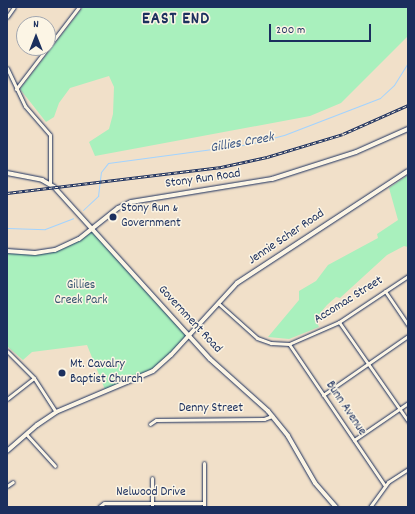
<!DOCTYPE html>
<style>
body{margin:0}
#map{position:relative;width:415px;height:514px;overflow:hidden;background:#f1e0c9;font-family:Dekko,sans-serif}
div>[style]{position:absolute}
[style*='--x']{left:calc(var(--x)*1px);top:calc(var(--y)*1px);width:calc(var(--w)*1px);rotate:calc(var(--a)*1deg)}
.green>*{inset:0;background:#a9f0bd}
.stream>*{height:1px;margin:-0.5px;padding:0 0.5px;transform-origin:0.5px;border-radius:0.5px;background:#a2d3ff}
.roads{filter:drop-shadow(0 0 1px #1b2f5e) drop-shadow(0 0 1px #1b2f5e)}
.street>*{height:3px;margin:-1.5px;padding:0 1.5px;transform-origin:1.5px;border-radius:1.5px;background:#fcf5e5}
.secondary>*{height:4px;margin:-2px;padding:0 2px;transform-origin:2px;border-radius:2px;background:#fcf5e5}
.rail>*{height:2.5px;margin-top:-1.25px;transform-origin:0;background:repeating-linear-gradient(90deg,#fcf5e5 0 3px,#1b2f5e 0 6px);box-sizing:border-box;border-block:1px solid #1b2f5e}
.dots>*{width:11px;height:11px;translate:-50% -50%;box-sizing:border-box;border:2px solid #fcf5e5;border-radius:50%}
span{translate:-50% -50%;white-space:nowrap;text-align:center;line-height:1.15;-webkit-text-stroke:3px #fcf5e5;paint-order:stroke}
.street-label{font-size:13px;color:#1b2f5e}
.poi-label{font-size:13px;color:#1b2f5e}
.left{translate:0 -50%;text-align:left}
.park-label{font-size:13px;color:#375671}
.water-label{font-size:14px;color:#3d5886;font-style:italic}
.district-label{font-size:17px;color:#1b2f5e;font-weight:700;letter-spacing:1px}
.frame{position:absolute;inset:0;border:8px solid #1b2f5e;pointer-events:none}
.north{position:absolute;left:16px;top:16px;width:40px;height:40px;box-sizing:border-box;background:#fcf5e5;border:1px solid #a2a6af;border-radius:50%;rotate:0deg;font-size:11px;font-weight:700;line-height:16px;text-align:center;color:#1b2f5e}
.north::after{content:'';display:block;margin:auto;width:14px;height:18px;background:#1b2f5e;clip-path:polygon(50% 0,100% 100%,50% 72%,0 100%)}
.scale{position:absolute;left:269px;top:24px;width:102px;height:18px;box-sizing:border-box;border:2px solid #1b2f5e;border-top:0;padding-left:5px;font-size:12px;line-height:14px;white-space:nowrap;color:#1b2f5e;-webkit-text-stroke:3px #fcf5e5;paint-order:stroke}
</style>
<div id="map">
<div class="green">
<i style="clip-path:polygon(83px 7px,408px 7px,408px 36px,341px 103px,310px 116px,95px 156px,89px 142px,109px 129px,113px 114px,114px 87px,109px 76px,70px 88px,59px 103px,54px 117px,46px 122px,20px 89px)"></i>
<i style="clip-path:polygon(408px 175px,408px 247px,404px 246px,387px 255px,340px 298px,336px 297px,327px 305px,315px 319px,319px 327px,289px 339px,268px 337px,299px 300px,299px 291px,316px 281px,328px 265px,378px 238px,377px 234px,398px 220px,389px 188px)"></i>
<i style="clip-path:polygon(93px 230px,188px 335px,159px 366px,106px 392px,87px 345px,32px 352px,23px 360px,7px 346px,7px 251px,26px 253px,55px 250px)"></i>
</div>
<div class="stream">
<i style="--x:83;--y:210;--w:21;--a:-43"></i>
<i style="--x:98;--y:196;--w:24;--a:-83"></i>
<i style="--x:101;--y:172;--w:11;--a:-52"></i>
<i style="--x:108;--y:163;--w:143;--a:-7.6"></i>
<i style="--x:250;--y:144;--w:35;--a:-15"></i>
<i style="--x:284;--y:135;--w:103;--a:-21.1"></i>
<i style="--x:380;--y:98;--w:19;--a:-43"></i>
<i style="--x:394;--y:85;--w:26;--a:-58"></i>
<i style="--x:7;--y:228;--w:38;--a:2"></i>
<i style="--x:45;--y:229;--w:30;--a:-21"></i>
</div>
<div class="roads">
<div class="street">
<i style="--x:7;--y:17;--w:12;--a:-55"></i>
<i style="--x:7;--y:68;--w:42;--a:64.7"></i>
<i style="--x:25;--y:106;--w:38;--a:49"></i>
<i style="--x:50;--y:135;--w:49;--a:90"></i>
<i style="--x:16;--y:89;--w:103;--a:-52.5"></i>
<i style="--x:385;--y:291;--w:41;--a:55.9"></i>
<i style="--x:218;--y:303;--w:52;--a:41.9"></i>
<i style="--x:257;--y:338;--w:15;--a:20"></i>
<i style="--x:271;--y:343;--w:18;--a:3"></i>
<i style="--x:289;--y:344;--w:55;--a:-23.7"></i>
<i style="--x:339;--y:322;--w:83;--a:-33.7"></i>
<i style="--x:339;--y:322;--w:121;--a:55.1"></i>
<i style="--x:289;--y:344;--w:171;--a:55.9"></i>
<i style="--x:7;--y:351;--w:38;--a:45"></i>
<i style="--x:34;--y:378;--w:40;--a:57.1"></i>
<i style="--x:323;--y:395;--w:103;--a:-34.8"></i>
<i style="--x:7;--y:399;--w:34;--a:-38"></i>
<i style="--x:150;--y:424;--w:7;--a:-34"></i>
<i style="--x:156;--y:420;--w:108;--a:-0.5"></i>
<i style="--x:264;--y:419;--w:9;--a:-21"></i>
<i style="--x:26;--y:434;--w:43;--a:47.8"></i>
<i style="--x:354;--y:440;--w:65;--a:-34.4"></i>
<i style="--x:7;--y:486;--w:7;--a:-34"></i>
<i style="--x:99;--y:507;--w:6;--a:-39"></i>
<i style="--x:104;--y:503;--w:100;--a:0"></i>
<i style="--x:152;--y:507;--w:29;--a:-90"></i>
<i style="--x:204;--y:507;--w:44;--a:-90"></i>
<i style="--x:370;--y:507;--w:31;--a:-54"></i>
<i style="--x:388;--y:482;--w:24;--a:-33"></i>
</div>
<div class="secondary">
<i style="--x:7;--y:173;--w:36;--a:11"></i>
<i style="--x:42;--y:180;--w:14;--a:30"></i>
<i style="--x:54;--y:187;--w:232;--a:47.8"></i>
<i style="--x:210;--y:359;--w:78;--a:41.9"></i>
<i style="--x:268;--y:411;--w:32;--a:51"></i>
<i style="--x:288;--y:436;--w:54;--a:60.1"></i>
<i style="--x:315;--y:483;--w:32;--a:49"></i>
<i style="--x:7;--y:251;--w:28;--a:4"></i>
<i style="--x:35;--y:253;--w:20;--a:-9"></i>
<i style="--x:55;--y:250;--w:26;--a:-25"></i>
<i style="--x:79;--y:239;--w:50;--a:-38.5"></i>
<i style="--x:118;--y:208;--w:14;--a:-25"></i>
<i style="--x:131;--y:202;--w:143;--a:-9.3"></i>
<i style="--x:272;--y:179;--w:88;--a:-17.8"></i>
<i style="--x:356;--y:152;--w:57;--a:-23.9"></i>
<i style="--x:7;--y:451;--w:40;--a:-41"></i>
<i style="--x:37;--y:425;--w:23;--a:-34"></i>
<i style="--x:56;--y:412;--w:105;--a:-22.9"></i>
<i style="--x:153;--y:371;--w:24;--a:-42"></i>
<i style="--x:171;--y:355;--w:98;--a:-47.5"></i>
<i style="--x:237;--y:283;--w:204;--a:-33.2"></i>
</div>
</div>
<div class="rail">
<i style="--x:7;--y:193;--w:216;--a:-6.9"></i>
<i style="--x:221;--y:167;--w:47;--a:-12.3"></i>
<i style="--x:267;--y:157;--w:79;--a:-16.8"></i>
<i style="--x:343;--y:134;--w:71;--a:-24"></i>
</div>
<div class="dots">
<i style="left:113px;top:217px;background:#1b2f5e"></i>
<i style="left:62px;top:373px;background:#1b2f5e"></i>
</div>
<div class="street-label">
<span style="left:203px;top:180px;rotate:-8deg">Stony Run Road</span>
<span style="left:287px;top:238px;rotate:-34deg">Jennie Scher Road</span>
<span style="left:349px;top:301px;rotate:-32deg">Accomac Street</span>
<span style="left:189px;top:320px;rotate:47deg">Government Road</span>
<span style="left:211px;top:409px">Denny Street</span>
<span style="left:345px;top:409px;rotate:56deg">Bunn Avenue</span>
<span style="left:151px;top:493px">Nelwood Drive</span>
</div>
<div class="poi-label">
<span class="left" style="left:121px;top:217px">Stony Run &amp;<br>Government</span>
<span class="left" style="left:70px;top:373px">Mt. Cavalry<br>Baptist Church</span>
</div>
<div class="park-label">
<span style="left:81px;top:294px">Gillies<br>Creek Park</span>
</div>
<div class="water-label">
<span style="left:242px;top:143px;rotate:-10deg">Gillies Creek</span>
</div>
<div class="district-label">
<span style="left:176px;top:21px">EAST END</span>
</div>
<div class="frame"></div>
<div class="north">N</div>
<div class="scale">200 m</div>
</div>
